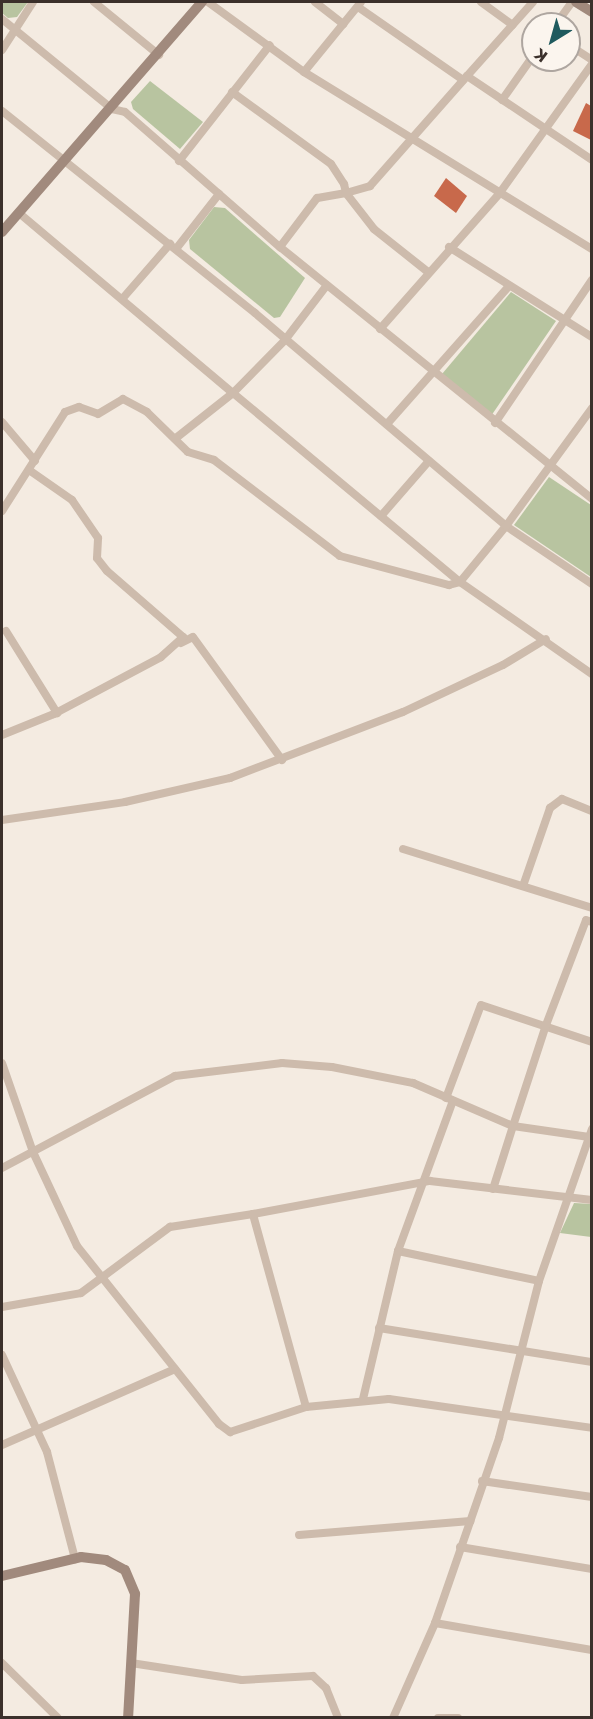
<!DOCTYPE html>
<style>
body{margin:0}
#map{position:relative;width:593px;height:1719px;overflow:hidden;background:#f4ebe1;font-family:Jost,sans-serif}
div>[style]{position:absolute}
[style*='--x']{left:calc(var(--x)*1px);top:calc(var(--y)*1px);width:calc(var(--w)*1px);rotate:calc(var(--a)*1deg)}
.green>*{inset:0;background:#b8c4a0}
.building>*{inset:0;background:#c8694b}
.street>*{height:8px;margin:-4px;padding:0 4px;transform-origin:4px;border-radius:4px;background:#cdbbac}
.secondary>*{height:10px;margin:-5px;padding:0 5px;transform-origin:5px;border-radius:5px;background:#a18a7d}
span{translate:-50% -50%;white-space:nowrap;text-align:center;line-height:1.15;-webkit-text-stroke:4.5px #fbf5ee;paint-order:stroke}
.frame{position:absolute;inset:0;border:3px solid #3b302b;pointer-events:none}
.north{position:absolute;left:521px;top:12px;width:60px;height:60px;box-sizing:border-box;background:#fbf5ee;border:2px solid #aea6a0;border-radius:50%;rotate:217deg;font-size:16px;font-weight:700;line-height:24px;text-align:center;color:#3b302b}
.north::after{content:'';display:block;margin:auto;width:21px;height:27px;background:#1f5a5e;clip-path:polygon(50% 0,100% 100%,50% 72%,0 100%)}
</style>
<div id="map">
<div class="green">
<i style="clip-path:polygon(2px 2px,28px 2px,17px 17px,8px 18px,2px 13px)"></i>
<i style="clip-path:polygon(150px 81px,203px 122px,180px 149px,133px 109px,131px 102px)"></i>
<i style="clip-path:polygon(214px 207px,225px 208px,305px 278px,280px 317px,274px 318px,190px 249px,189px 240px)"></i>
<i style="clip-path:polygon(511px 292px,556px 321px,491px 416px,442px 374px)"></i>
<i style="clip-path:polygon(549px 477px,591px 505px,591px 577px,514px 525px)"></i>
<i style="clip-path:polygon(574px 1203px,591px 1204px,591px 1237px,560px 1233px)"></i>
</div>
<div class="building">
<i style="clip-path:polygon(586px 103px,591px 106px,591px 140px,573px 131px)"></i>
<i style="clip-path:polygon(446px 178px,467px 196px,456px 213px,434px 196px)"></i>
</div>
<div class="street">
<i style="--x:94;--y:2;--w:84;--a:39.2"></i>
<i style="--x:208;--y:2;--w:119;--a:36.1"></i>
<i style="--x:304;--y:72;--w:338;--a:31.6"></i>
<i style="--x:315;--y:2;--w:36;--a:38"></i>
<i style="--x:481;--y:2;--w:39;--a:36"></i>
<i style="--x:533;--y:2;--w:99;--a:131.7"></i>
<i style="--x:467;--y:76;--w:151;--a:33.9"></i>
<i style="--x:358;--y:7;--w:128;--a:34.8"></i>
<i style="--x:2;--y:19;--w:142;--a:39.3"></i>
<i style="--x:112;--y:109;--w:13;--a:13"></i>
<i style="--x:125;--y:112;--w:206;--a:41.1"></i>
<i style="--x:280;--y:247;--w:401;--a:38.9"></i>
<i style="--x:556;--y:24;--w:27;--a:-54"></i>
<i style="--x:569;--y:45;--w:27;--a:33"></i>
<i style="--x:2;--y:50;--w:57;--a:-57.1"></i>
<i style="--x:304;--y:72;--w:90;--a:-50.8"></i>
<i style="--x:232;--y:92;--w:122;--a:36"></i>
<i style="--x:331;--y:164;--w:24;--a:57"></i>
<i style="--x:344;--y:184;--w:9;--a:77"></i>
<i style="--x:346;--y:193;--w:29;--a:170"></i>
<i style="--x:317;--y:198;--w:61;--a:127.1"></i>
<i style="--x:502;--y:100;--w:54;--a:-54.8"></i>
<i style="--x:2;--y:111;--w:324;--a:38.6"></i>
<i style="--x:255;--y:313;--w:329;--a:40.3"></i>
<i style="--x:506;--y:526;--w:104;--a:34"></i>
<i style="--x:179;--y:161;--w:147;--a:-51.9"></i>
<i style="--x:19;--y:213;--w:280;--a:40.1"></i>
<i style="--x:233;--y:393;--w:74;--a:-45.5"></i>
<i style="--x:285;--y:340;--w:69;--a:-52.6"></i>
<i style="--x:449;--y:247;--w:169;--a:32.2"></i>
<i style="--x:176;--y:249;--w:70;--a:-52"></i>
<i style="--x:428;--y:272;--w:69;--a:-141.5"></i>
<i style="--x:374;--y:229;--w:46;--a:-127.9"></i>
<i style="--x:346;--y:193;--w:25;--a:-16"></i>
<i style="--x:370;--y:186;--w:147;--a:-48.6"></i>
<i style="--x:123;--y:298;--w:72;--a:-49"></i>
<i style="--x:380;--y:329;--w:180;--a:-48.6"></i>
<i style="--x:499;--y:194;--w:160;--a:-54.4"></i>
<i style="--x:2;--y:422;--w:51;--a:49.8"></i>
<i style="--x:495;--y:423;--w:173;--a:-55.9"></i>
<i style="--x:387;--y:424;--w:184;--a:-48.5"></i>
<i style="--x:176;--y:438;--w:73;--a:-38.3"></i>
<i style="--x:233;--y:393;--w:295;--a:39.8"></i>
<i style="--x:460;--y:582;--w:161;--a:34.9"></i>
<i style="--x:2;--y:511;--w:117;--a:-57.5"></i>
<i style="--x:65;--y:412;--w:15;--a:-20"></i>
<i style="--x:79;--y:407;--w:20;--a:20"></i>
<i style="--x:98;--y:414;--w:29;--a:-31"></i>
<i style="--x:123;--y:399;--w:27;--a:28"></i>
<i style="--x:147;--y:412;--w:57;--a:44.3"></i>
<i style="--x:188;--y:452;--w:27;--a:17"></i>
<i style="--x:214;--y:460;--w:158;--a:37.3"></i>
<i style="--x:340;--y:556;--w:113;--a:14.9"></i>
<i style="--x:449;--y:585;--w:11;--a:-15"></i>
<i style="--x:460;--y:582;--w:72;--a:-50.6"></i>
<i style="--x:506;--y:526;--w:146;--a:-53.9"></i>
<i style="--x:381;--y:516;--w:73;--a:-48.9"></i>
<i style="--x:6;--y:631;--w:97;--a:58.1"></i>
<i style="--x:181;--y:643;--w:13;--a:-27"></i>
<i style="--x:193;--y:637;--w:152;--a:54.1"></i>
<i style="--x:2;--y:735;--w:56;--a:-22"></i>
<i style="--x:54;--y:714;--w:121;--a:-28"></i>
<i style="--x:161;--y:657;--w:30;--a:-42"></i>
<i style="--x:183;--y:637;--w:101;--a:-139"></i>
<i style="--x:107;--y:571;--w:16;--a:-128"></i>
<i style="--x:97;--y:558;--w:20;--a:-87"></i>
<i style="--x:98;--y:538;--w:46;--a:-124.4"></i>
<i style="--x:72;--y:500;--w:52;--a:-145.1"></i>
<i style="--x:2;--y:820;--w:124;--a:-8.3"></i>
<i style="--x:125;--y:802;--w:108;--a:-12.9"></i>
<i style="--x:230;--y:778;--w:185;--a:-20.9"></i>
<i style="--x:403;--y:712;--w:110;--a:-25.2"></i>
<i style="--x:503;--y:665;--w:50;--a:-31.2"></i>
<i style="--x:403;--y:849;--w:198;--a:17.3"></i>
<i style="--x:523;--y:886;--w:83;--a:-70.9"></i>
<i style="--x:550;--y:808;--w:15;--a:-37"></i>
<i style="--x:562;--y:799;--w:32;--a:22"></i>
<i style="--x:2;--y:1063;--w:94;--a:70.8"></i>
<i style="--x:33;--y:1152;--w:104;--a:64.9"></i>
<i style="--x:77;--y:1246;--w:228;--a:51.4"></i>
<i style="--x:219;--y:1424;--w:14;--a:36"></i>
<i style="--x:230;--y:1432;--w:80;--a:-18.2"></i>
<i style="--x:306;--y:1407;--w:83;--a:-5.5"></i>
<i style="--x:389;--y:1399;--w:205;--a:8.1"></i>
<i style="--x:446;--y:1098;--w:99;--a:-69.4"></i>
<i style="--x:481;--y:1005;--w:117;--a:18.4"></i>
<i style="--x:2;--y:1168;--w:196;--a:-28"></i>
<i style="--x:175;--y:1076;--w:108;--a:-6.9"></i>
<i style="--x:282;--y:1063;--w:50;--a:4.6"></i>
<i style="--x:332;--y:1067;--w:83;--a:11.2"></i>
<i style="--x:413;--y:1083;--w:109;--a:23.3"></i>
<i style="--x:513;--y:1126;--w:106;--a:-71.9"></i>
<i style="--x:546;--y:1025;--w:112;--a:-69.1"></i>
<i style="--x:586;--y:920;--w:6;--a:18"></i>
<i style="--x:493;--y:1189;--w:66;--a:-72.4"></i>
<i style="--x:513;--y:1126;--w:77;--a:8.2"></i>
<i style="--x:398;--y:1251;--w:144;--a:12"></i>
<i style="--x:2;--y:1307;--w:80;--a:-10"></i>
<i style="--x:81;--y:1293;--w:111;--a:-36.6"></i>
<i style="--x:170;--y:1227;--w:84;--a:-8.9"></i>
<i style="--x:379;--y:1328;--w:216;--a:9.1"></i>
<i style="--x:2;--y:1355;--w:107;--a:65.1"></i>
<i style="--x:47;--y:1452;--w:111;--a:75.3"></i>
<i style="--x:363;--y:1399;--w:152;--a:-76.7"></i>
<i style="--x:398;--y:1251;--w:160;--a:-69.9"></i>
<i style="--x:306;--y:1407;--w:200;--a:-105.4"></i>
<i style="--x:253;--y:1214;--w:180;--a:-10.6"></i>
<i style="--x:430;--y:1181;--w:163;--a:6.7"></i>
<i style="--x:2;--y:1445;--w:189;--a:-23.7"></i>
<i style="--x:482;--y:1481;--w:111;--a:8.3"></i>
<i style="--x:299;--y:1535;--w:172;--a:-4.7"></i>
<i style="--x:460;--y:1547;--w:134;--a:9.5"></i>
<i style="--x:435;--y:1623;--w:159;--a:9.8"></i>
<i style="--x:2;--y:1663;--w:78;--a:44.5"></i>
<i style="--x:131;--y:1663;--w:112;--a:8.7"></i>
<i style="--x:242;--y:1680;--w:71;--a:-3.2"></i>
<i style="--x:313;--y:1676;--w:18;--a:43"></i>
<i style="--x:326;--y:1688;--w:32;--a:68"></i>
<i style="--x:393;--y:1718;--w:104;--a:-66.1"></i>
<i style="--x:435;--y:1623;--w:196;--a:-70.9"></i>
<i style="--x:499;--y:1438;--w:162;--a:-75.7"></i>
<i style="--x:539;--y:1281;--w:161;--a:-70.8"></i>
<i style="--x:438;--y:1718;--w:20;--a:0"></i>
</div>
<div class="secondary">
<i style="--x:576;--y:2;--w:19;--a:32"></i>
<i style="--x:2;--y:232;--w:305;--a:-49"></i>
<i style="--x:2;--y:1576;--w:81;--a:-13.5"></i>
<i style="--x:81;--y:1557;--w:25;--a:7"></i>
<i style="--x:106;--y:1560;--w:21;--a:28"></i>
<i style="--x:125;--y:1570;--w:26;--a:67"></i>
<i style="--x:135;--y:1594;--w:124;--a:93.2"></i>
</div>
<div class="frame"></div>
<div class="north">K</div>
</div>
